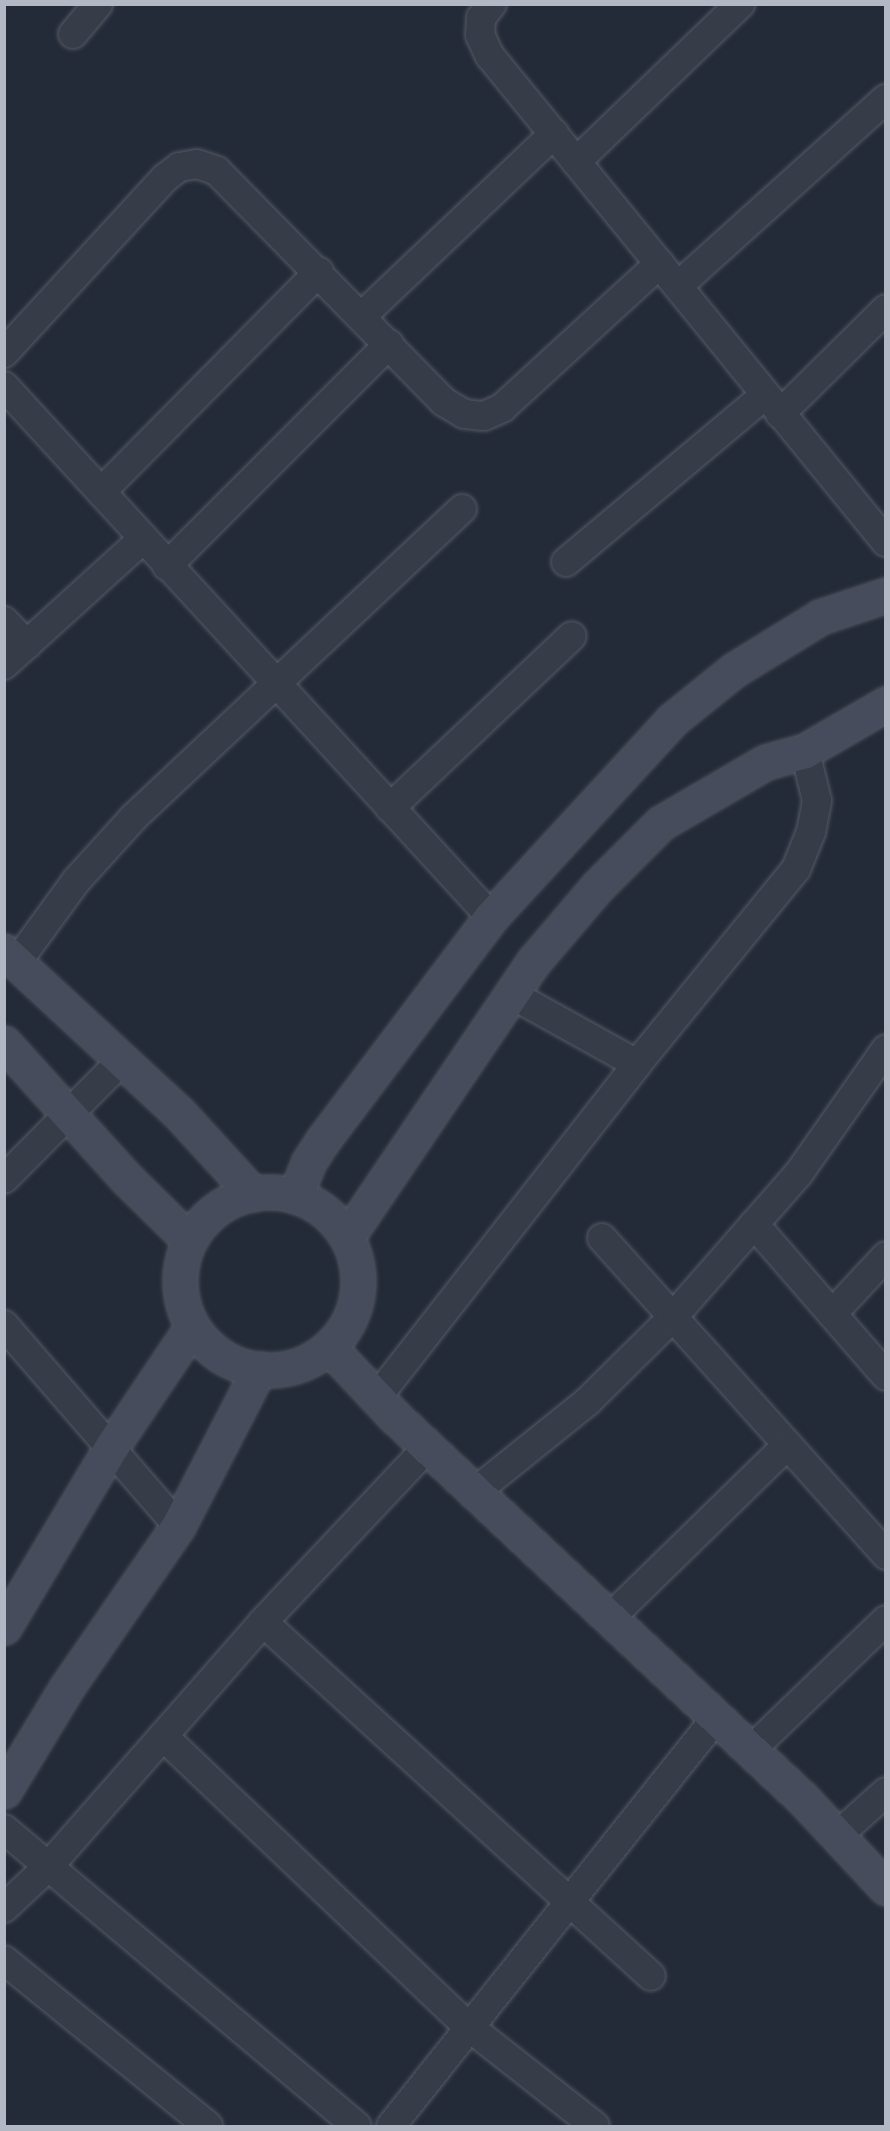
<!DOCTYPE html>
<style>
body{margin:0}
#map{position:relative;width:890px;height:2131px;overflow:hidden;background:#242b38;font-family:"Public Sans",sans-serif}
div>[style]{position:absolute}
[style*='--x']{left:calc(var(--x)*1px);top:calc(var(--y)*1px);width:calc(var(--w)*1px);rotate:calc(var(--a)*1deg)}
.roads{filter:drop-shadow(0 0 2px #555b66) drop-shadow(0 0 2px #555b66)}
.street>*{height:28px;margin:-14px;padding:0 14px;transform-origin:14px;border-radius:14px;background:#373d48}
.secondary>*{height:33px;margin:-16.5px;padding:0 16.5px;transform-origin:16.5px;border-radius:16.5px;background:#464c5b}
.secondary>.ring{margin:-16.5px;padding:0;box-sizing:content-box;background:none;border:33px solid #464c5b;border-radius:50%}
span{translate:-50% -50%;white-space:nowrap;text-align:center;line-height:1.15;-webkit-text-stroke:6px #1d222d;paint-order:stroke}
.frame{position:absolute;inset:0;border:6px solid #b2b8c4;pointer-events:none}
</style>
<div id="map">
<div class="roads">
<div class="street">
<i style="--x:492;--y:4;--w:18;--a:128"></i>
<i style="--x:481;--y:18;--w:17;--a:93"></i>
<i style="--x:480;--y:35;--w:23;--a:65"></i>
<i style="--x:490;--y:56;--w:627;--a:50.83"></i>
<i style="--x:73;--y:34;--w:39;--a:-50"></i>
<i style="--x:576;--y:162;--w:228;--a:-43.9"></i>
<i style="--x:678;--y:286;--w:280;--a:-42"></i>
<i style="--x:362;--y:316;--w:265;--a:-43.5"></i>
<i style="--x:4;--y:353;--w:238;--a:-47.4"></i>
<i style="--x:165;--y:178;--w:18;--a:-38"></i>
<i style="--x:179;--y:167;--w:18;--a:-9"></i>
<i style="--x:197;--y:164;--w:21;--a:19"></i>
<i style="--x:217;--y:171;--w:324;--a:45.5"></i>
<i style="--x:444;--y:402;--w:23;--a:31"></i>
<i style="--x:464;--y:414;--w:20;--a:6"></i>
<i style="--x:484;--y:416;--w:20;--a:-24"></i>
<i style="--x:502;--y:408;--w:214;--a:-42.5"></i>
<i style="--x:4;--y:386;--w:721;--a:47.47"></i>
<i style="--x:780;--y:414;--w:149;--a:-44.7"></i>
<i style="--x:101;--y:492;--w:310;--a:-45.3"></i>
<i style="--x:566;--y:562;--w:260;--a:-40"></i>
<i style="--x:167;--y:566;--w:314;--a:-45"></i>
<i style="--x:4;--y:621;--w:33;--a:46"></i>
<i style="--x:4;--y:665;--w:188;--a:-42.2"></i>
<i style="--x:390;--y:808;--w:250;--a:-43.4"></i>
<i style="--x:17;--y:962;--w:100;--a:-53.9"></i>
<i style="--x:76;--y:881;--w:86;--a:-47.8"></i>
<i style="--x:134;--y:817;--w:450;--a:-43.2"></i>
<i style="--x:511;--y:994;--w:144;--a:29.1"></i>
<i style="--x:4;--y:1179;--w:168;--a:-45.2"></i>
<i style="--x:754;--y:1224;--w:201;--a:49"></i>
<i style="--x:602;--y:1238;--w:426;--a:48.1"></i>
<i style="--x:832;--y:1314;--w:79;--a:-47"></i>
<i style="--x:4;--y:1325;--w:266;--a:49.1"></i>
<i style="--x:378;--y:1396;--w:421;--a:-52"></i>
<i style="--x:637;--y:1064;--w:252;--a:-50.8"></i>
<i style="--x:796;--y:869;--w:40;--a:-68"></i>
<i style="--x:811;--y:832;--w:32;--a:-79"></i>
<i style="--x:817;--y:801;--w:51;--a:-103.5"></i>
<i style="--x:475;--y:1492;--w:145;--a:-38.8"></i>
<i style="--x:588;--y:1401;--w:120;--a:-44.7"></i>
<i style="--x:673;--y:1317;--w:191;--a:-48.8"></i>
<i style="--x:799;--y:1173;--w:151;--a:-54.9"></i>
<i style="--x:610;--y:1618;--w:248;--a:-44.3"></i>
<i style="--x:263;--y:1622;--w:525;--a:42.38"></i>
<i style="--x:163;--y:1736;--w:422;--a:43.6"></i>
<i style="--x:469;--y:2027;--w:160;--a:38.2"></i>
<i style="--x:751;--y:1750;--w:187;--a:-43.9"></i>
<i style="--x:4;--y:1829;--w:461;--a:40.1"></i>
<i style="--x:837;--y:1836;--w:66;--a:-41.9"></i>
<i style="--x:4;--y:1908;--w:60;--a:-43"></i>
<i style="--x:48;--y:1867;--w:326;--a:-48.7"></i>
<i style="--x:263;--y:1622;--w:241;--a:-46.7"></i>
<i style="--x:4;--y:1960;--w:263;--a:39.1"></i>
<i style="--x:391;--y:2126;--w:522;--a:-51.46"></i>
</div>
<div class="secondary">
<i style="--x:4;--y:951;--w:237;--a:42.8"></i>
<i style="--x:178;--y:1112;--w:111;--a:47.6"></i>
<i style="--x:4;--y:1043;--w:185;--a:47.9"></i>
<i style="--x:128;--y:1180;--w:86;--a:44.5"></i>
<i class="ring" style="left:180px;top:1192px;width:145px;height:145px"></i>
<i style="--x:295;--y:1196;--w:35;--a:-68"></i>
<i style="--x:308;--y:1163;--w:27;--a:-57"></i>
<i style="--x:323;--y:1140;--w:279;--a:-53"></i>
<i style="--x:491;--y:917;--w:268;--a:-47.4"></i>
<i style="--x:672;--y:720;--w:80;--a:-38.9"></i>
<i style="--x:734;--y:670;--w:101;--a:-31.6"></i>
<i style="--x:820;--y:617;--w:70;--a:-18.4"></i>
<i style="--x:347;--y:1237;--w:333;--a:-55.9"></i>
<i style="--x:534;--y:961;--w:97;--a:-49.6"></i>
<i style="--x:597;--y:887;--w:91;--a:-45"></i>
<i style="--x:661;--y:823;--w:121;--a:-30.2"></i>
<i style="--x:766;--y:762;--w:41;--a:-15.8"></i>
<i style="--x:805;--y:751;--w:94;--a:-30.1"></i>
<i style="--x:329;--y:1347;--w:95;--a:46.7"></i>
<i style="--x:394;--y:1416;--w:562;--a:43.12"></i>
<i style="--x:804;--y:1800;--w:120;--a:47"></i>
<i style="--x:4;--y:1627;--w:211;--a:-59.2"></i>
<i style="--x:112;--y:1446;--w:143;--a:-56.1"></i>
<i style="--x:4;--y:1791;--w:122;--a:-58.8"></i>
<i style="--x:67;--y:1687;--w:196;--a:-55.4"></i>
<i style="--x:178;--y:1526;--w:177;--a:-62.7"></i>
</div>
</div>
<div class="frame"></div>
</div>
